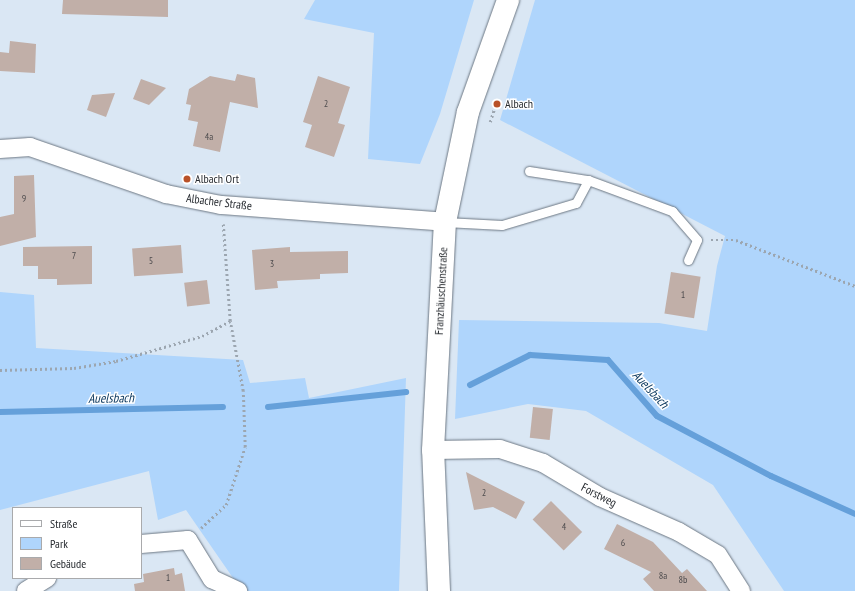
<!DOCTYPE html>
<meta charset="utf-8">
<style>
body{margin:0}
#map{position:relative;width:855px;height:591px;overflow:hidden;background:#dae7f4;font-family:"PT Sans Narrow",sans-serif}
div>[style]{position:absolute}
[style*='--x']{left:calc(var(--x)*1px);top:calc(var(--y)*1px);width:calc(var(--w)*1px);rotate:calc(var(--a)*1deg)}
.green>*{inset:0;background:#afd5fc}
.stream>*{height:6px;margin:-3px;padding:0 3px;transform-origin:3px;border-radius:3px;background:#65a0da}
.building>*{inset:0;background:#c1afa8;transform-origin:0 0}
.path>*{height:2.5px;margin-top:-1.25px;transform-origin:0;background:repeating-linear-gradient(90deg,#9ca6b0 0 2px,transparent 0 5px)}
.roads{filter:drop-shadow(0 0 1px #6c7783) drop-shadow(0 0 1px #6c7783)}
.service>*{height:9px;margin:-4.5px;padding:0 4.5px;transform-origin:4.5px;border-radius:4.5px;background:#fff}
.minor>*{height:18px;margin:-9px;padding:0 9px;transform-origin:9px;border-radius:9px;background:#fff}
.tertiary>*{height:22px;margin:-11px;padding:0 11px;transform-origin:11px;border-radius:11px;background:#fff}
.dots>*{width:11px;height:11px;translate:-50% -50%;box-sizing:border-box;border:2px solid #fff;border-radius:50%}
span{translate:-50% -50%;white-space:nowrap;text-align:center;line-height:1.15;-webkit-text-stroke:3px #fff;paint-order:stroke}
.number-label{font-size:10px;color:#4e4c4e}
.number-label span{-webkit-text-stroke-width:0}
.poi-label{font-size:12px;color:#272b30}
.left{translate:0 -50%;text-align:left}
.street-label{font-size:12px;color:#272b30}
.water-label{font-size:13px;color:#0f3b61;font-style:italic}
.legend{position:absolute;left:12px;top:507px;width:130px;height:72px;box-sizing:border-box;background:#fff;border:1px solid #a9aaac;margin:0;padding:5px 7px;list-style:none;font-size:12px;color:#272b30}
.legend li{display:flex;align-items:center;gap:8px;height:20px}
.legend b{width:20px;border:1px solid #a9aaac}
</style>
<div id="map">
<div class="green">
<i style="clip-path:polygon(315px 0,474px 0,440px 114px,420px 164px,368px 159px,374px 33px,304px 19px)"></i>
<i style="clip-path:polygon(535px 0,855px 0,855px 591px,784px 591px,713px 485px,586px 411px,528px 404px,455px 419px,459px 320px,659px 323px,707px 331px,717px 266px,725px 236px,500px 120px)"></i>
<i style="clip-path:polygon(0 292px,34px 295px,36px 348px,243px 360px,250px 383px,305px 378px,309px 398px,406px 378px,399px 591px,242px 591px,186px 510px,158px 520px,149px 471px,0 510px)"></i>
</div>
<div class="stream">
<i style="--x:470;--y:385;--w:67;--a:-26.6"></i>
<i style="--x:530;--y:355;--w:78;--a:3.7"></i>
<i style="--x:608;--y:360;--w:74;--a:48.8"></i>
<i style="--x:657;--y:416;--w:129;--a:27.8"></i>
<i style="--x:771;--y:476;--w:92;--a:24.3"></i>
<i style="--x:268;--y:407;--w:139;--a:-6.2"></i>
<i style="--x:0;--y:412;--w:223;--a:-1.3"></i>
</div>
<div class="building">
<i style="clip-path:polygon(63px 0,168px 0,168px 17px,62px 14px)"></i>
<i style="clip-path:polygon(10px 41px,36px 44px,35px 73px,0 71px,0 52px,9px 53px)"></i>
<i style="clip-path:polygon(237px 74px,255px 78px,258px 108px,230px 102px,220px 152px,193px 146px,198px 122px,188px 120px,191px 105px,186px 104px,189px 89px,210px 76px,235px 81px)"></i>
<i style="clip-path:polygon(318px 76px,350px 87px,338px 123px,345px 125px,334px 157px,305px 147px,312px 125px,303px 122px)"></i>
<i style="clip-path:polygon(141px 79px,166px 88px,149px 105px,133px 99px)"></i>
<i style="clip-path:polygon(115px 93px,106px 117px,87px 110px,92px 95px)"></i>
<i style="clip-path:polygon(34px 175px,36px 237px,0 246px,0 217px,14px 214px,14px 176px)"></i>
<i style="left:181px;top:245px;width:28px;height:49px;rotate:86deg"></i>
<i style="clip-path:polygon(92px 246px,92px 284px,57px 285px,57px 279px,38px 279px,38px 266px,23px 266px,23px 247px)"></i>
<i style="clip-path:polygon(290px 247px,290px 252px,348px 251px,348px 273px,320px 274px,320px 279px,277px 281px,278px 288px,255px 290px,252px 250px)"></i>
<i style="left:671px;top:272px;width:30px;height:42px;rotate:9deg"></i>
<i style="left:207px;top:280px;width:24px;height:23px;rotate:83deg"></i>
<i style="left:533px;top:407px;width:20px;height:31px;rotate:6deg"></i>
<i style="clip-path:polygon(466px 472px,525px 502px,516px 519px,493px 507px,474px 510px)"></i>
<i style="left:551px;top:501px;width:44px;height:26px;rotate:45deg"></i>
<i style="clip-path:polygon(617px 524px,653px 542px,682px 573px,687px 569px,707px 591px,654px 591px,643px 579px,651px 572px,604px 549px)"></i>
<i style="clip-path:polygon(174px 568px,175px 575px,182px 573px,185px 591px,135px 591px,134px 584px,144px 582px,143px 574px)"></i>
</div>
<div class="path">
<i style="--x:490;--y:122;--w:13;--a:-72"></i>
<i style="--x:711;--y:240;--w:25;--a:0"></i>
<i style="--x:736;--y:240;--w:128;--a:21.1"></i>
<i style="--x:0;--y:370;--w:74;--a:-1.5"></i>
<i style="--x:74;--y:368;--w:43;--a:-9.5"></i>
<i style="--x:116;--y:361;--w:90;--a:-16.2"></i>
<i style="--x:202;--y:336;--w:32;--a:-28"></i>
<i style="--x:201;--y:528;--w:34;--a:-43"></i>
<i style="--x:226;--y:505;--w:61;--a:-71.9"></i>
<i style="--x:245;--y:447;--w:56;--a:-92"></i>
<i style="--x:243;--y:391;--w:71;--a:-100.5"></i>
<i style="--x:230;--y:321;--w:97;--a:-94.1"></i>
</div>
<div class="roads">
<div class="service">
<i style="--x:529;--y:171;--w:60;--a:8.7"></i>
<i style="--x:588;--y:180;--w:90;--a:20.3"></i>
<i style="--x:672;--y:211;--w:38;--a:49"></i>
<i style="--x:697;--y:240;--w:22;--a:114"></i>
<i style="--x:445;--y:222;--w:57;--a:3"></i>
<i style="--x:502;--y:225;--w:77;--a:-16.6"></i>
<i style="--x:576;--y:203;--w:26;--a:-62"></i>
</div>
<div class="minor">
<i style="--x:0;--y:149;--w:30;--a:-4"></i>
<i style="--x:30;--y:147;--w:144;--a:19.1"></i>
<i style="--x:166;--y:194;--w:56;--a:11.3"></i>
<i style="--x:221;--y:205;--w:225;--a:4.3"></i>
<i style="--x:433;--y:450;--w:67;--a:-0.9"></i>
<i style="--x:500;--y:449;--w:45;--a:18"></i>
<i style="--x:543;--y:463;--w:66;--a:30.8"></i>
<i style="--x:600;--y:497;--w:86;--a:23.9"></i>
<i style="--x:679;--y:532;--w:45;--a:30.5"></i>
<i style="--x:718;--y:555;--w:43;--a:57.4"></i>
<i style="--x:141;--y:544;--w:47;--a:-4.9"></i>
<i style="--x:188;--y:540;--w:46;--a:58.4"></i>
<i style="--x:212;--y:579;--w:29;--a:25"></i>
<i style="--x:26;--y:591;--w:25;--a:-32"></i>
</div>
<div class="tertiary">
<i style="--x:439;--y:591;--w:141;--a:-92.4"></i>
<i style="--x:433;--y:450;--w:228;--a:-87"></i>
<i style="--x:445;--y:222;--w:112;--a:-78.2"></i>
<i style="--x:468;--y:112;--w:119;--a:-70.3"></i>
</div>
</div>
<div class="dots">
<i style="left:497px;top:104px;background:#b95229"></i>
<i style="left:187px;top:179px;background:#b95229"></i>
</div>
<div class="number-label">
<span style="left:326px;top:104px">2</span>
<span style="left:209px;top:137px">4a</span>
<span style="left:24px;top:199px">9</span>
<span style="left:74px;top:256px">7</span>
<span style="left:151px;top:261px">5</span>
<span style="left:272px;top:264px">3</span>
<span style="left:683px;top:295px">1</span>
<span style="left:484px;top:493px">2</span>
<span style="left:564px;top:527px">4</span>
<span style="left:623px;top:543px">6</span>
<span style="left:663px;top:576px">8a</span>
<span style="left:168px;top:578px">1</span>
<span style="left:683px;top:580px">8b</span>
</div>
<div class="poi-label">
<span class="left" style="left:505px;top:104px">Albach</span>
<span class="left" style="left:195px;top:179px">Albach Ort</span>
</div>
<div class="street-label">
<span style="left:219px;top:202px;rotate:7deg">Albacher Straße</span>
<span style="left:441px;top:291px;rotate:-87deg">Franzhäuschenstraße</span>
<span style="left:599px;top:495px;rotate:27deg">Forstweg</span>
</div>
<div class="water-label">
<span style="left:650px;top:390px;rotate:47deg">Auelsbach</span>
<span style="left:111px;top:399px;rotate:-1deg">Auelsbach</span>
</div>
<ul class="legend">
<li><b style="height:5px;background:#fff"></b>Straße</li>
<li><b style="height:11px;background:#afd5fc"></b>Park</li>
<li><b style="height:11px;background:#c1afa8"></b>Gebäude</li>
</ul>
</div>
